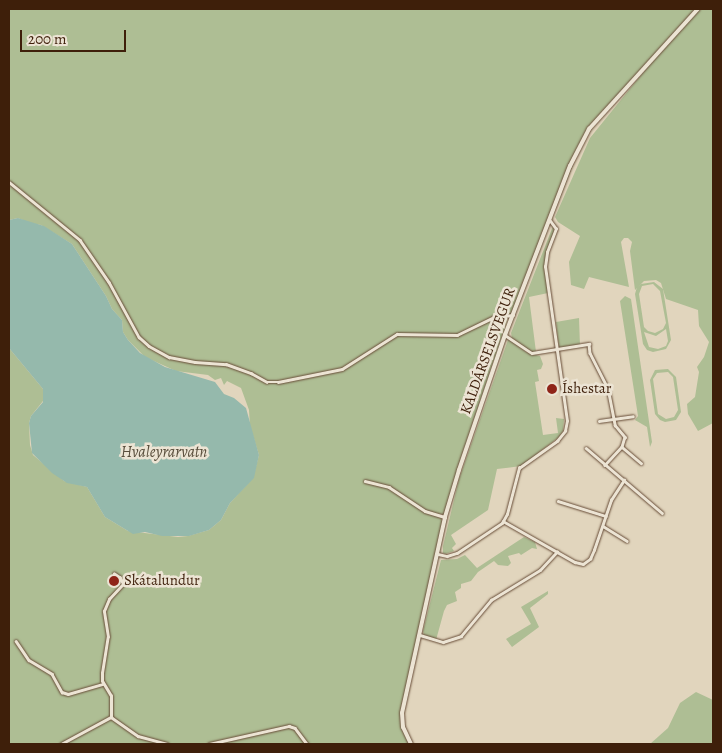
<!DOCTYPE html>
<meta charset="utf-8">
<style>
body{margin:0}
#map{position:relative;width:722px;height:753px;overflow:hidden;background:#e1d5bd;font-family:Alegreya,serif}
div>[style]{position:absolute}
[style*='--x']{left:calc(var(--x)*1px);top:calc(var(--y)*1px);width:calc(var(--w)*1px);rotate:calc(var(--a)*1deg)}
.green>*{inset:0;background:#aebe94}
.water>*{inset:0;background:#95b9ac}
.roads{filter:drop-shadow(0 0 1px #674c37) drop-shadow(0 0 1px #674c37)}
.street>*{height:2.5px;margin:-1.25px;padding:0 1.25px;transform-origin:1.25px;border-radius:1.25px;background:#ece4d4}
.secondary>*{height:4px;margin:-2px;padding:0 2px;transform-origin:2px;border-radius:2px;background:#ece4d4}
.dots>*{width:14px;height:14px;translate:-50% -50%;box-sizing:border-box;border:2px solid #ece4d4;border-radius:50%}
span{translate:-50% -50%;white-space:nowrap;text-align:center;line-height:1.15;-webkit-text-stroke:5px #ece4d4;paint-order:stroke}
.street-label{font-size:15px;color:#3e1f0a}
.poi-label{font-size:15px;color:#3e1f0a}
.left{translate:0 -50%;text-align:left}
.water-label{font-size:16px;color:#584d3b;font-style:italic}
.frame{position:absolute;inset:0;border:10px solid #3e1f0a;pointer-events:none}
.scale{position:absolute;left:20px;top:30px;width:106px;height:22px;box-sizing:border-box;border:2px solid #3e1f0a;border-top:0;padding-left:6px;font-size:15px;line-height:18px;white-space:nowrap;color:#3e1f0a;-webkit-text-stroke:4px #ece4d4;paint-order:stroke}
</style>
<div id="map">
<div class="green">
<i style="clip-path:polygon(9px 9px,696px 9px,621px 91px,588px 134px,576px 158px,514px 313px,508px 318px,459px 464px,448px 509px,445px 515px,440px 514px,443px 525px,400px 712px,401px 728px,409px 744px,9px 744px,9px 348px,43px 389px,43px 401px,31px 416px,29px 423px,30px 445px,33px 455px,64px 481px,87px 487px,105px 517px,128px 531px,178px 537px,188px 536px,209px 530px,221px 520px,230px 503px,253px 478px,259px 455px,250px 426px,249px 410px,241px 388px,227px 381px,224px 385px,221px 378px,215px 380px,208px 375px,176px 371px,145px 357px,128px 340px,123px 332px,122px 320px,112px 309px,106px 296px,72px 244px,41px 225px,30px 223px,18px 218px,9px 220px)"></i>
<i style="clip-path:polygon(700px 9px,713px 9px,713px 423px,698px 431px,688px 414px,687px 404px,695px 397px,699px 372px,697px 367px,704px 357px,709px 342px,699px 326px,698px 310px,666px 299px,661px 283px,656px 280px,644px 281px,635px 290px,630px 251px,632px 242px,628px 238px,624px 238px,621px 242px,629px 287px,589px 277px,584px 289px,571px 285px,569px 262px,580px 236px,558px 222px,555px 217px,590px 138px,650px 64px)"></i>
<i style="clip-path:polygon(553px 226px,555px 235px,545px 262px,548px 293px,529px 297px,536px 352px,532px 352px,512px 338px,511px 333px)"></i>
<i style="clip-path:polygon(evenodd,654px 282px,663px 289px,671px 340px,666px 349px,653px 352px,647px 350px,643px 344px,635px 294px,637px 287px,641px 284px,654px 282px,653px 284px,660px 291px,666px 323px,663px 329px,655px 333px,648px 331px,644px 327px,639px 294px,642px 286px,653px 284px,654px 282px,666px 329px,668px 341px,666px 346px,658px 349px,649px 347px,644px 332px,656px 336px,666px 329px)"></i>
<i style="clip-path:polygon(625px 296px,631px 299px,652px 442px,650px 447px,647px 427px,635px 420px,638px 416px,620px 301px)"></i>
<i style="clip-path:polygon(579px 318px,580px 346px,559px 348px,556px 322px)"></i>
<i style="clip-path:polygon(508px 340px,510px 340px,526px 352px,540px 356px,543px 364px,541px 369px,537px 370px,539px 381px,535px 382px,543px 435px,558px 433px,556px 418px,564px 419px,563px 431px,559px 437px,521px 466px,497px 469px,488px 510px,451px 535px,456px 544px,452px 548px,454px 551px,445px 554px,443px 553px,443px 546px,459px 479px)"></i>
<i style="clip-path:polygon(evenodd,668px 369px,676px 377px,681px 412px,676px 420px,665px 422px,660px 420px,655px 414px,650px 380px,655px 370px,668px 369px,668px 372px,673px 377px,678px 410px,674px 417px,666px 419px,658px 414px,653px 379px,657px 373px,668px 372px)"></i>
<i style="clip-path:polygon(524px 537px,535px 542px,537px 549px,532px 548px,521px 555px,519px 553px,508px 556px,511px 563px,508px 566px,498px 565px,494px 561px,478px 572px,471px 581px,461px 584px,461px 588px,455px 592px,457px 601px,447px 605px,444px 611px,436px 640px,424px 635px,423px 631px,441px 560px,457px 559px,465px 555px,477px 568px)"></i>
<i style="clip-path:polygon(548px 591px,548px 594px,530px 608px,539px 627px,512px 647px,506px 639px,531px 624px,521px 607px)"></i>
<i style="clip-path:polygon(696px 692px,713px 700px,713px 744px,650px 744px,668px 728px,680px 703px)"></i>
</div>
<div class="water">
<i style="clip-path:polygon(18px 218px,44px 226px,72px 244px,106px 296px,112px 309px,122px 320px,123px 332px,128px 340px,140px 353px,165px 367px,215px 382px,224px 394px,234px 398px,246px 408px,259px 455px,254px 478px,230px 503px,221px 520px,209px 530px,189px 536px,162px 536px,145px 532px,133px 534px,105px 517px,87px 487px,67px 483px,52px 473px,32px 453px,29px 423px,31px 416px,43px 402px,43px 389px,9px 348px,9px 220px)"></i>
</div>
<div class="roads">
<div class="street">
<i style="--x:9;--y:182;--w:92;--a:39.2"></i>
<i style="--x:80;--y:240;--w:51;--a:55.4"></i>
<i style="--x:109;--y:282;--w:63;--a:61.4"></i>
<i style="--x:139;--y:337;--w:13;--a:42"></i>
<i style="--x:149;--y:346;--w:23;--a:29"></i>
<i style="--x:169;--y:357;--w:26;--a:11"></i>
<i style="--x:195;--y:362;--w:31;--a:4"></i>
<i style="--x:226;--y:364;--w:27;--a:20"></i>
<i style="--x:251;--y:373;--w:18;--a:29"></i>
<i style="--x:267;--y:382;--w:11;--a:0"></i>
<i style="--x:278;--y:382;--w:65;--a:-11.5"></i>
<i style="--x:342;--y:369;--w:65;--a:-32.5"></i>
<i style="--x:397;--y:334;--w:60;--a:1"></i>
<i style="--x:457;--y:335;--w:41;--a:-25.9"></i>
<i style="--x:494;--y:317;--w:19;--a:-6"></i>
<i style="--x:505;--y:335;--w:32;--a:34"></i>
<i style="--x:532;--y:353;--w:58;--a:-9"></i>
<i style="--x:589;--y:344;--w:9;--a:84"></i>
<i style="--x:590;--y:353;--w:39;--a:63"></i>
<i style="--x:608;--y:388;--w:38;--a:79"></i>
<i style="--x:615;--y:425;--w:16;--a:50"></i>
<i style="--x:625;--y:437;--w:10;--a:107"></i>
<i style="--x:622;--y:447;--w:25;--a:133"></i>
<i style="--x:599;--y:421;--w:34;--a:-8"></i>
<i style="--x:622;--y:447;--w:25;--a:40"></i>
<i style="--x:586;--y:448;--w:100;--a:40.5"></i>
<i style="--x:365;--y:481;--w:25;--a:14"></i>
<i style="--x:389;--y:487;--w:43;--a:33.7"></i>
<i style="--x:425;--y:511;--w:21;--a:17"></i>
<i style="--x:558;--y:501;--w:50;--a:17.4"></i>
<i style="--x:503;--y:521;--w:83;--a:29.7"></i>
<i style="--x:575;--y:562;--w:8;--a:14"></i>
<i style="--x:583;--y:564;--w:9;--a:-36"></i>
<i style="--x:590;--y:559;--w:10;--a:-66"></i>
<i style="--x:594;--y:550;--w:53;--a:-71.2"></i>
<i style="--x:611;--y:500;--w:24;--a:-57"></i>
<i style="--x:603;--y:526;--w:28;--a:32"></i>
<i style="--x:438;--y:554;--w:9;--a:13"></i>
<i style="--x:447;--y:556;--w:10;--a:-17"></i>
<i style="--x:457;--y:553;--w:54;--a:-33.7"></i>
<i style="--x:502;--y:523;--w:10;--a:-61"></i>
<i style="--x:507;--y:514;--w:48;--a:-75.4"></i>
<i style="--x:519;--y:468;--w:47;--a:-35.4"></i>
<i style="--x:557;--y:441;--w:13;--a:-51"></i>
<i style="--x:565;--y:431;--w:10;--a:-79"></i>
<i style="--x:567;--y:421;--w:156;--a:-98.1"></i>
<i style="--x:545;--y:267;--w:15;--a:-82"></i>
<i style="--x:547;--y:252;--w:25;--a:-69"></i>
<i style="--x:556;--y:229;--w:10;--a:-127"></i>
<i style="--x:420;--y:635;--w:24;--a:17"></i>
<i style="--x:443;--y:642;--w:19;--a:-18"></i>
<i style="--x:461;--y:636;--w:47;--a:-50.2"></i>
<i style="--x:491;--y:600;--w:57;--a:-31.5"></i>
<i style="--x:540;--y:570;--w:25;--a:-47"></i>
<i style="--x:16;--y:641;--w:23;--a:56"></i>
<i style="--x:29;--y:660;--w:27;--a:31"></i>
<i style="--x:52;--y:674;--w:21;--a:61"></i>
<i style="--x:62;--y:692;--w:6;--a:18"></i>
<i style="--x:68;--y:694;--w:36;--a:-16"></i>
<i style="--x:111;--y:717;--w:21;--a:-90"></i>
<i style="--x:111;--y:696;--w:17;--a:-121"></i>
<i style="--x:102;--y:681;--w:8;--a:-90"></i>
<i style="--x:102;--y:673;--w:36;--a:-81"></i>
<i style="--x:108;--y:637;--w:26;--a:-99"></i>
<i style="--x:104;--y:611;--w:13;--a:-67"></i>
<i style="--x:109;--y:599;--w:21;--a:-47"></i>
<i style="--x:123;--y:584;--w:7;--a:-117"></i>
<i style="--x:120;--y:578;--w:7;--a:-146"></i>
<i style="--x:61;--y:744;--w:57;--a:-28.4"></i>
<i style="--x:111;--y:717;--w:33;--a:35"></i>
<i style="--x:138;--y:736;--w:30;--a:15"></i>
<i style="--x:209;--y:744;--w:82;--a:-12.7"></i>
<i style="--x:289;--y:726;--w:6;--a:18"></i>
<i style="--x:295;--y:728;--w:20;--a:53"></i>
</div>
<div class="secondary">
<i style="--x:411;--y:744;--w:19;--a:-115"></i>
<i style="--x:403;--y:727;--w:14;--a:-94"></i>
<i style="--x:402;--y:713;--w:201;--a:-77.6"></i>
<i style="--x:445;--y:517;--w:49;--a:-73.4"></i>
<i style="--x:459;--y:470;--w:143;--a:-71.2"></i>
<i style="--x:505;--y:335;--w:181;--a:-69"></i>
<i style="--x:570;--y:166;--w:42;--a:-62.8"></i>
<i style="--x:589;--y:129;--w:162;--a:-47.8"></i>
</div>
</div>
<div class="dots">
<i style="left:552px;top:389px;background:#8f2418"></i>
<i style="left:114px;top:581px;background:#8f2418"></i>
</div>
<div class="street-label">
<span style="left:488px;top:351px;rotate:-70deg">KALDÁRSELSVEGUR</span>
</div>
<div class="poi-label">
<span class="left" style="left:562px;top:389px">Íshestar</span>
<span class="left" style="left:124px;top:581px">Skátalundur</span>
</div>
<div class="water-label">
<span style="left:164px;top:452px">Hvaleyrarvatn</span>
</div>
<div class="frame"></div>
<div class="scale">200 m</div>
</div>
